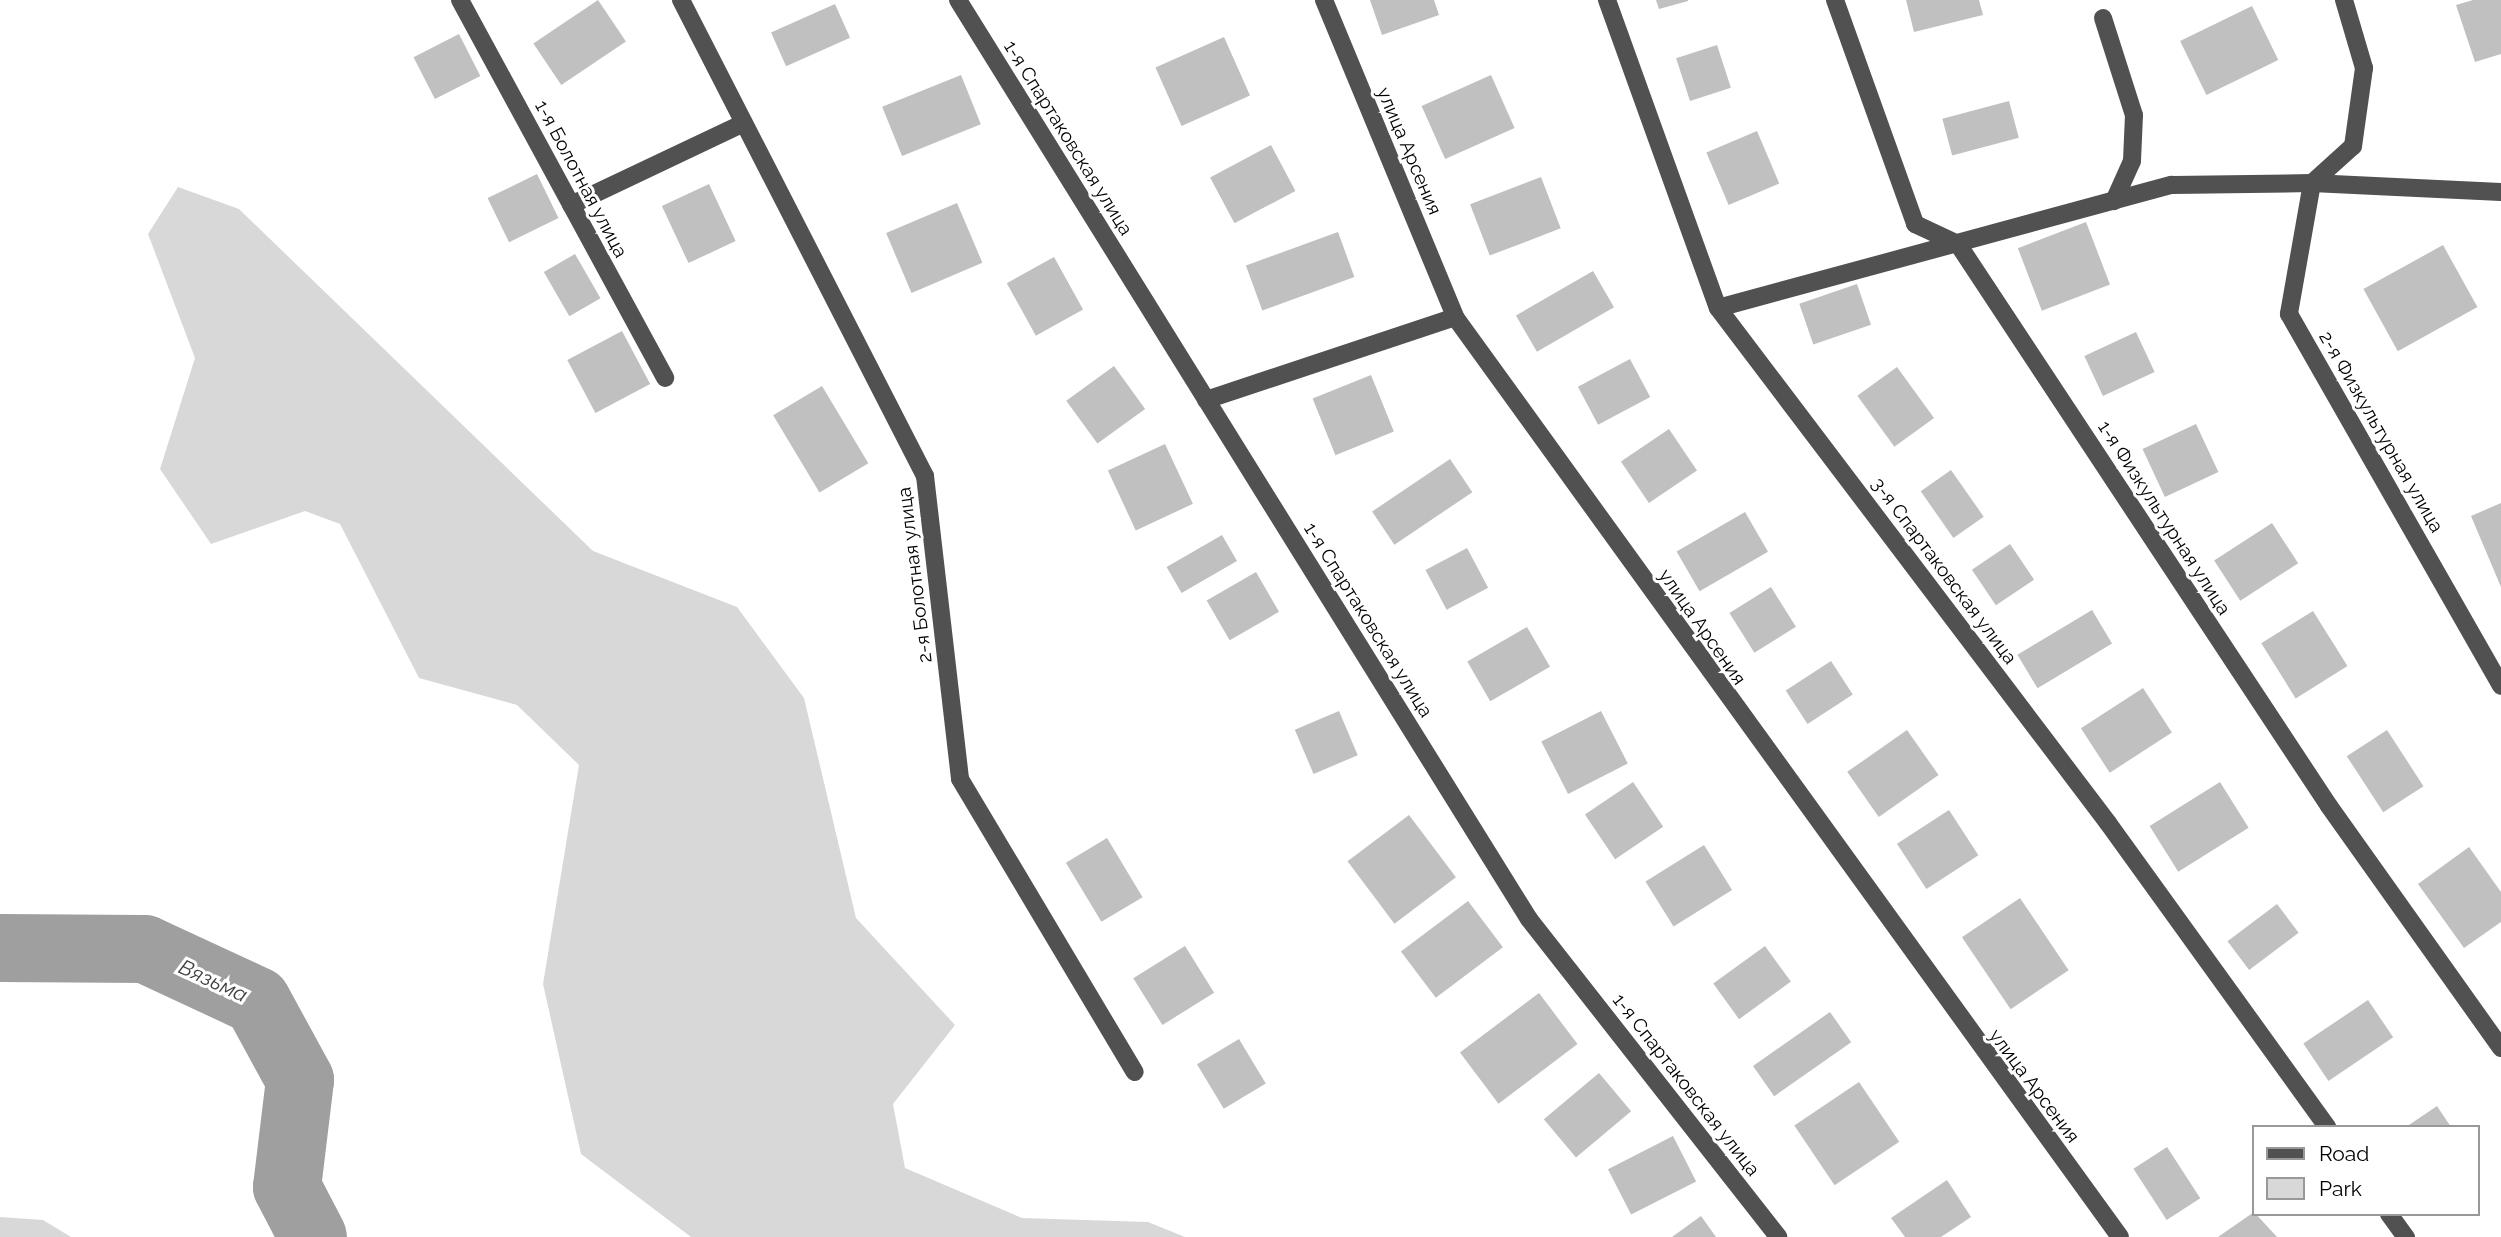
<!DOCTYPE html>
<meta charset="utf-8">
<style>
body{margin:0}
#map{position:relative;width:2501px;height:1237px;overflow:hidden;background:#fff;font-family:Raleway,sans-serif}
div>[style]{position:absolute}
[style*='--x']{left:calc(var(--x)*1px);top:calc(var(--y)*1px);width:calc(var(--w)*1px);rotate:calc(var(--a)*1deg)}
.green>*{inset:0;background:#d8d8d8}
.river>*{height:68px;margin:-34px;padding:0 34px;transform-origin:34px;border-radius:34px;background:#9f9f9f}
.building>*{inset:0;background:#c0c0c0;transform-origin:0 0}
.minor>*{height:18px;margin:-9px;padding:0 9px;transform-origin:9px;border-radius:9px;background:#515151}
span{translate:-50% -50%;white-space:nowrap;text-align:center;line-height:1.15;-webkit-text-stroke:6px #fff;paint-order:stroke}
.street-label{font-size:19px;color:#000}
.water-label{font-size:21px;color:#404040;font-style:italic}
.legend{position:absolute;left:2252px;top:1125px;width:228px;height:91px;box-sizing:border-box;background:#fff;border:2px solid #999;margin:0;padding:9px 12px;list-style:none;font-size:21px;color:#000}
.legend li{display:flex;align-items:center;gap:14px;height:35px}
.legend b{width:35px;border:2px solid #999}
</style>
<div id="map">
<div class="green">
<i style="clip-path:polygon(178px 187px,239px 209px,593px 551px,737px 607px,804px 698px,856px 918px,955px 1025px,893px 1104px,905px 1168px,1022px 1218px,1148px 1222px,1185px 1237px,691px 1237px,581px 1154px,543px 984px,579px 765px,517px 705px,419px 678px,340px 524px,305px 511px,211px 544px,160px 469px,195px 358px,148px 234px)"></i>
<i style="clip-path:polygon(0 1217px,43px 1220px,71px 1237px,0 1237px)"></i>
</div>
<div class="river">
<i style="--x:0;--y:948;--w:145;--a:0.4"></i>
<i style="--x:145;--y:949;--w:123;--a:24.9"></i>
<i style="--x:257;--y:1001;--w:90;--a:61.4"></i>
<i style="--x:300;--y:1080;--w:108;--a:96.9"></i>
<i style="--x:287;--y:1187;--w:56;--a:62.5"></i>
</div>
<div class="building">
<i style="left:598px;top:0;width:50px;height:78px;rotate:56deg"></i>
<i style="clip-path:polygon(1370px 0,1434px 0,1439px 15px,1382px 35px)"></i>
<i style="clip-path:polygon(1656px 0,1688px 0,1688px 1px,1659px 9px)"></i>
<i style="clip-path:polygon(1906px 0,1979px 0,1983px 15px,1914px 32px)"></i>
<i style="clip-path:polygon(2473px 0,2501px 0,2501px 54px,2475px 62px,2456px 5px)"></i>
<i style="left:835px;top:4px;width:37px;height:70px;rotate:66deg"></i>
<i style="left:2252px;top:6px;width:60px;height:80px;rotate:64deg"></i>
<i style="left:459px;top:34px;width:47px;height:51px;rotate:63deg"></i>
<i style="left:1224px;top:37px;width:64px;height:75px;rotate:66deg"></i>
<i style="left:1717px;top:45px;width:45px;height:43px;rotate:72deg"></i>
<i style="left:961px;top:75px;width:53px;height:85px;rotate:68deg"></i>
<i style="left:1491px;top:75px;width:58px;height:76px;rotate:66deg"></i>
<i style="left:2009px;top:101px;width:38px;height:69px;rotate:75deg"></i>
<i style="left:1757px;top:131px;width:57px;height:55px;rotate:67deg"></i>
<i style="left:1271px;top:145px;width:52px;height:69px;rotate:62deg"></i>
<i style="left:537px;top:174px;width:49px;height:55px;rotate:64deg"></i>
<i style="left:1541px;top:177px;width:55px;height:76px;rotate:69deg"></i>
<i style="left:709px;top:184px;width:63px;height:52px;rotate:65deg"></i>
<i style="left:957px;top:203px;width:65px;height:77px;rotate:67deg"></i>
<i style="left:2086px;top:222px;width:67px;height:73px;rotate:69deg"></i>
<i style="left:1338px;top:232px;width:48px;height:98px;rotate:70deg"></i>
<i style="left:2443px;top:245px;width:71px;height:91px;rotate:61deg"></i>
<i style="left:575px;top:254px;width:51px;height:36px;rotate:60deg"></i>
<i style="left:1054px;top:257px;width:60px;height:54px;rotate:61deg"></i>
<i style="left:1593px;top:271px;width:42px;height:89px;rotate:60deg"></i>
<i style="left:1857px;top:284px;width:43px;height:61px;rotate:71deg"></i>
<i style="left:622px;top:331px;width:60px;height:62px;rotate:62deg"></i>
<i style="left:2136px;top:332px;width:44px;height:57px;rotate:65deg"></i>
<i style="left:1630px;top:359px;width:43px;height:59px;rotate:62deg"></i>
<i style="left:1114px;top:366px;width:53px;height:59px;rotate:54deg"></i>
<i style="left:1897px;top:367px;width:63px;height:49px;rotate:54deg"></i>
<i style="left:1371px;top:375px;width:61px;height:63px;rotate:68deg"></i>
<i style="left:822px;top:386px;width:90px;height:57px;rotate:59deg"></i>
<i style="left:2196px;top:424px;width:53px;height:59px;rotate:65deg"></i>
<i style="left:1669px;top:429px;width:50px;height:58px;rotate:56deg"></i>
<i style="left:1165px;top:444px;width:66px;height:63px;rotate:65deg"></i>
<i style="left:1450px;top:459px;width:40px;height:94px;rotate:56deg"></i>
<i style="left:1951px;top:470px;width:57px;height:37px;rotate:55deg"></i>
<i style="clip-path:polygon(2501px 503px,2501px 587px,2471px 516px)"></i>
<i style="left:1745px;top:512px;width:46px;height:79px;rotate:60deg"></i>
<i style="left:2272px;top:523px;width:48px;height:69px;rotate:57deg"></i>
<i style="left:1222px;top:535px;width:30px;height:64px;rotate:60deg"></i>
<i style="left:2010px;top:544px;width:43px;height:46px;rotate:56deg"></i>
<i style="left:1467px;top:548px;width:45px;height:47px;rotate:62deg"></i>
<i style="left:1256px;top:572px;width:46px;height:57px;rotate:60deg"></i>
<i style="left:1771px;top:587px;width:47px;height:49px;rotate:58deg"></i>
<i style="left:2092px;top:610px;width:39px;height:87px;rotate:59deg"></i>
<i style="left:2313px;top:611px;width:65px;height:61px;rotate:58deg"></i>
<i style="left:1527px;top:627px;width:46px;height:69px;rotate:60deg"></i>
<i style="left:1831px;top:661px;width:40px;height:54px;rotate:57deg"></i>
<i style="left:2143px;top:688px;width:53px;height:74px;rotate:57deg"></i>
<i style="left:1339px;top:711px;width:48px;height:48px;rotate:67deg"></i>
<i style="left:1601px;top:711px;width:59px;height:67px;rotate:63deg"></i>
<i style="left:1907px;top:730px;width:55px;height:73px;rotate:55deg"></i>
<i style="left:2387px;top:730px;width:67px;height:48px;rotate:57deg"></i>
<i style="left:1633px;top:782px;width:54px;height:58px;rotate:56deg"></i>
<i style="left:2220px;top:782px;width:54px;height:83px;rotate:58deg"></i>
<i style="left:1949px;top:810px;width:54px;height:62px;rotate:57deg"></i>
<i style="left:1409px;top:815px;width:78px;height:77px;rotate:53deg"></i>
<i style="left:1107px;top:838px;width:69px;height:48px;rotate:59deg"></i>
<i style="left:1704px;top:845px;width:53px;height:69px;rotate:58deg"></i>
<i style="clip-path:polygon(2469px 847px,2501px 892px,2501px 922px,2464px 948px,2418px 884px)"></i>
<i style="left:2020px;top:898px;width:87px;height:70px;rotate:56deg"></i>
<i style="left:1468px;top:901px;width:58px;height:84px;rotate:53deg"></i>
<i style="left:2277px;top:904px;width:36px;height:62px;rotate:53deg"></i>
<i style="left:1185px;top:946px;width:55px;height:61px;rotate:58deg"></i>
<i style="left:1765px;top:946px;width:44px;height:64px;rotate:54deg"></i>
<i style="left:1539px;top:993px;width:64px;height:99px;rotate:53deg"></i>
<i style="left:2368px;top:1000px;width:45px;height:78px;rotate:56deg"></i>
<i style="left:1830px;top:1012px;width:37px;height:94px;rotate:55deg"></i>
<i style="left:1239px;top:1039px;width:52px;height:49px;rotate:59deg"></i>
<i style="left:1599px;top:1073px;width:50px;height:72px;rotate:50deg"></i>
<i style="left:1859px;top:1082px;width:72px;height:78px;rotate:56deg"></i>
<i style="clip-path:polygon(2437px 1106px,2451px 1127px,2406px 1127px)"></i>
<i style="left:1673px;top:1136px;width:51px;height:73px;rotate:63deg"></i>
<i style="left:2167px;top:1147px;width:61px;height:40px;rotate:57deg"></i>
<i style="clip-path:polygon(1947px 1180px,1971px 1217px,1941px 1237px,1905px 1237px,1891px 1218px)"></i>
<i style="clip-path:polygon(2254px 1212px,2277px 1237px,2218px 1237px)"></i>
<i style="clip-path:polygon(1701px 1216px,1716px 1237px,1672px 1237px)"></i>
</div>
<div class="minor">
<i style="--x:460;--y:0;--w:430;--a:61.5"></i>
<i style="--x:681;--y:0;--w:535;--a:62.86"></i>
<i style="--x:925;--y:476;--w:305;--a:83.4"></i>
<i style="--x:960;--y:779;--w:341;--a:59.2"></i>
<i style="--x:958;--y:0;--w:1082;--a:58.15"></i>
<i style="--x:1529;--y:919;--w:404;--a:51.9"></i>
<i style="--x:1324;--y:0;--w:343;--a:67.5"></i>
<i style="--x:1455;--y:317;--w:1135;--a:54.14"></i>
<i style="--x:1607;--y:0;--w:327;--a:70.2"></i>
<i style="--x:1718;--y:308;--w:646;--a:52.86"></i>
<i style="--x:2108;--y:823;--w:375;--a:54.2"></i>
<i style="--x:1835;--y:0;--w:238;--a:70.3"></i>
<i style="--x:1915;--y:224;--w:47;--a:24.9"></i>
<i style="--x:1958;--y:244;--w:673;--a:56.57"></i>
<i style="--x:2329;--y:806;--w:297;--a:54.6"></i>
<i style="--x:2344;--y:0;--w:71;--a:73.6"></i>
<i style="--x:2364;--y:68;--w:79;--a:98"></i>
<i style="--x:2353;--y:146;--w:55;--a:137.9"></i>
<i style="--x:2312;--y:183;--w:133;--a:100"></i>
<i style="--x:2289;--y:314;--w:428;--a:60.3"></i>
<i style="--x:2103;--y:18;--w:102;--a:72.3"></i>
<i style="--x:2134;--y:115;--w:46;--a:92.5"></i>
<i style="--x:2132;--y:161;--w:44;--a:114.2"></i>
<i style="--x:571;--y:205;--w:191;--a:-25.4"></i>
<i style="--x:1718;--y:308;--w:470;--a:-15.2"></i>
<i style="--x:2172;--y:185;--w:140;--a:-0.8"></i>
<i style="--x:2312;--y:183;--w:189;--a:2.7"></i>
<i style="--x:1206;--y:400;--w:262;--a:-18.4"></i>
<i style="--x:2389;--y:1214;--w:29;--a:54"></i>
</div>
<div class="street-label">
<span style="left:1068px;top:138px;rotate:58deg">1-я Спартаковская улица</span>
<span style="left:1409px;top:151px;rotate:67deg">улица Арсения</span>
<span style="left:581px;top:179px;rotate:62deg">1-я Болотная улица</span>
<span style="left:2381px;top:432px;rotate:60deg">2-я Физкультурная улица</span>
<span style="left:2164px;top:518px;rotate:57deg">1-я Физкультурная улица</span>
<span style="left:1944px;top:571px;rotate:53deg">3-я Спартаковская улица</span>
<span style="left:915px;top:575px;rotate:-97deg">2-я Болотная улица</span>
<span style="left:1368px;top:620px;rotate:58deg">1-я Спартаковская улица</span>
<span style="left:1702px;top:627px;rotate:55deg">улица Арсения</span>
<span style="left:1686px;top:1085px;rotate:52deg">1-я Спартаковская улица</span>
<span style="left:2034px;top:1086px;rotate:53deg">улица Арсения</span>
</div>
<div class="water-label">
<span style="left:213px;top:981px;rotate:25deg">Вязьма</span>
</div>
<ul class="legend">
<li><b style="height:9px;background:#515151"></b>Road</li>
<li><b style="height:19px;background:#d8d8d8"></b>Park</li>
</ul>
</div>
